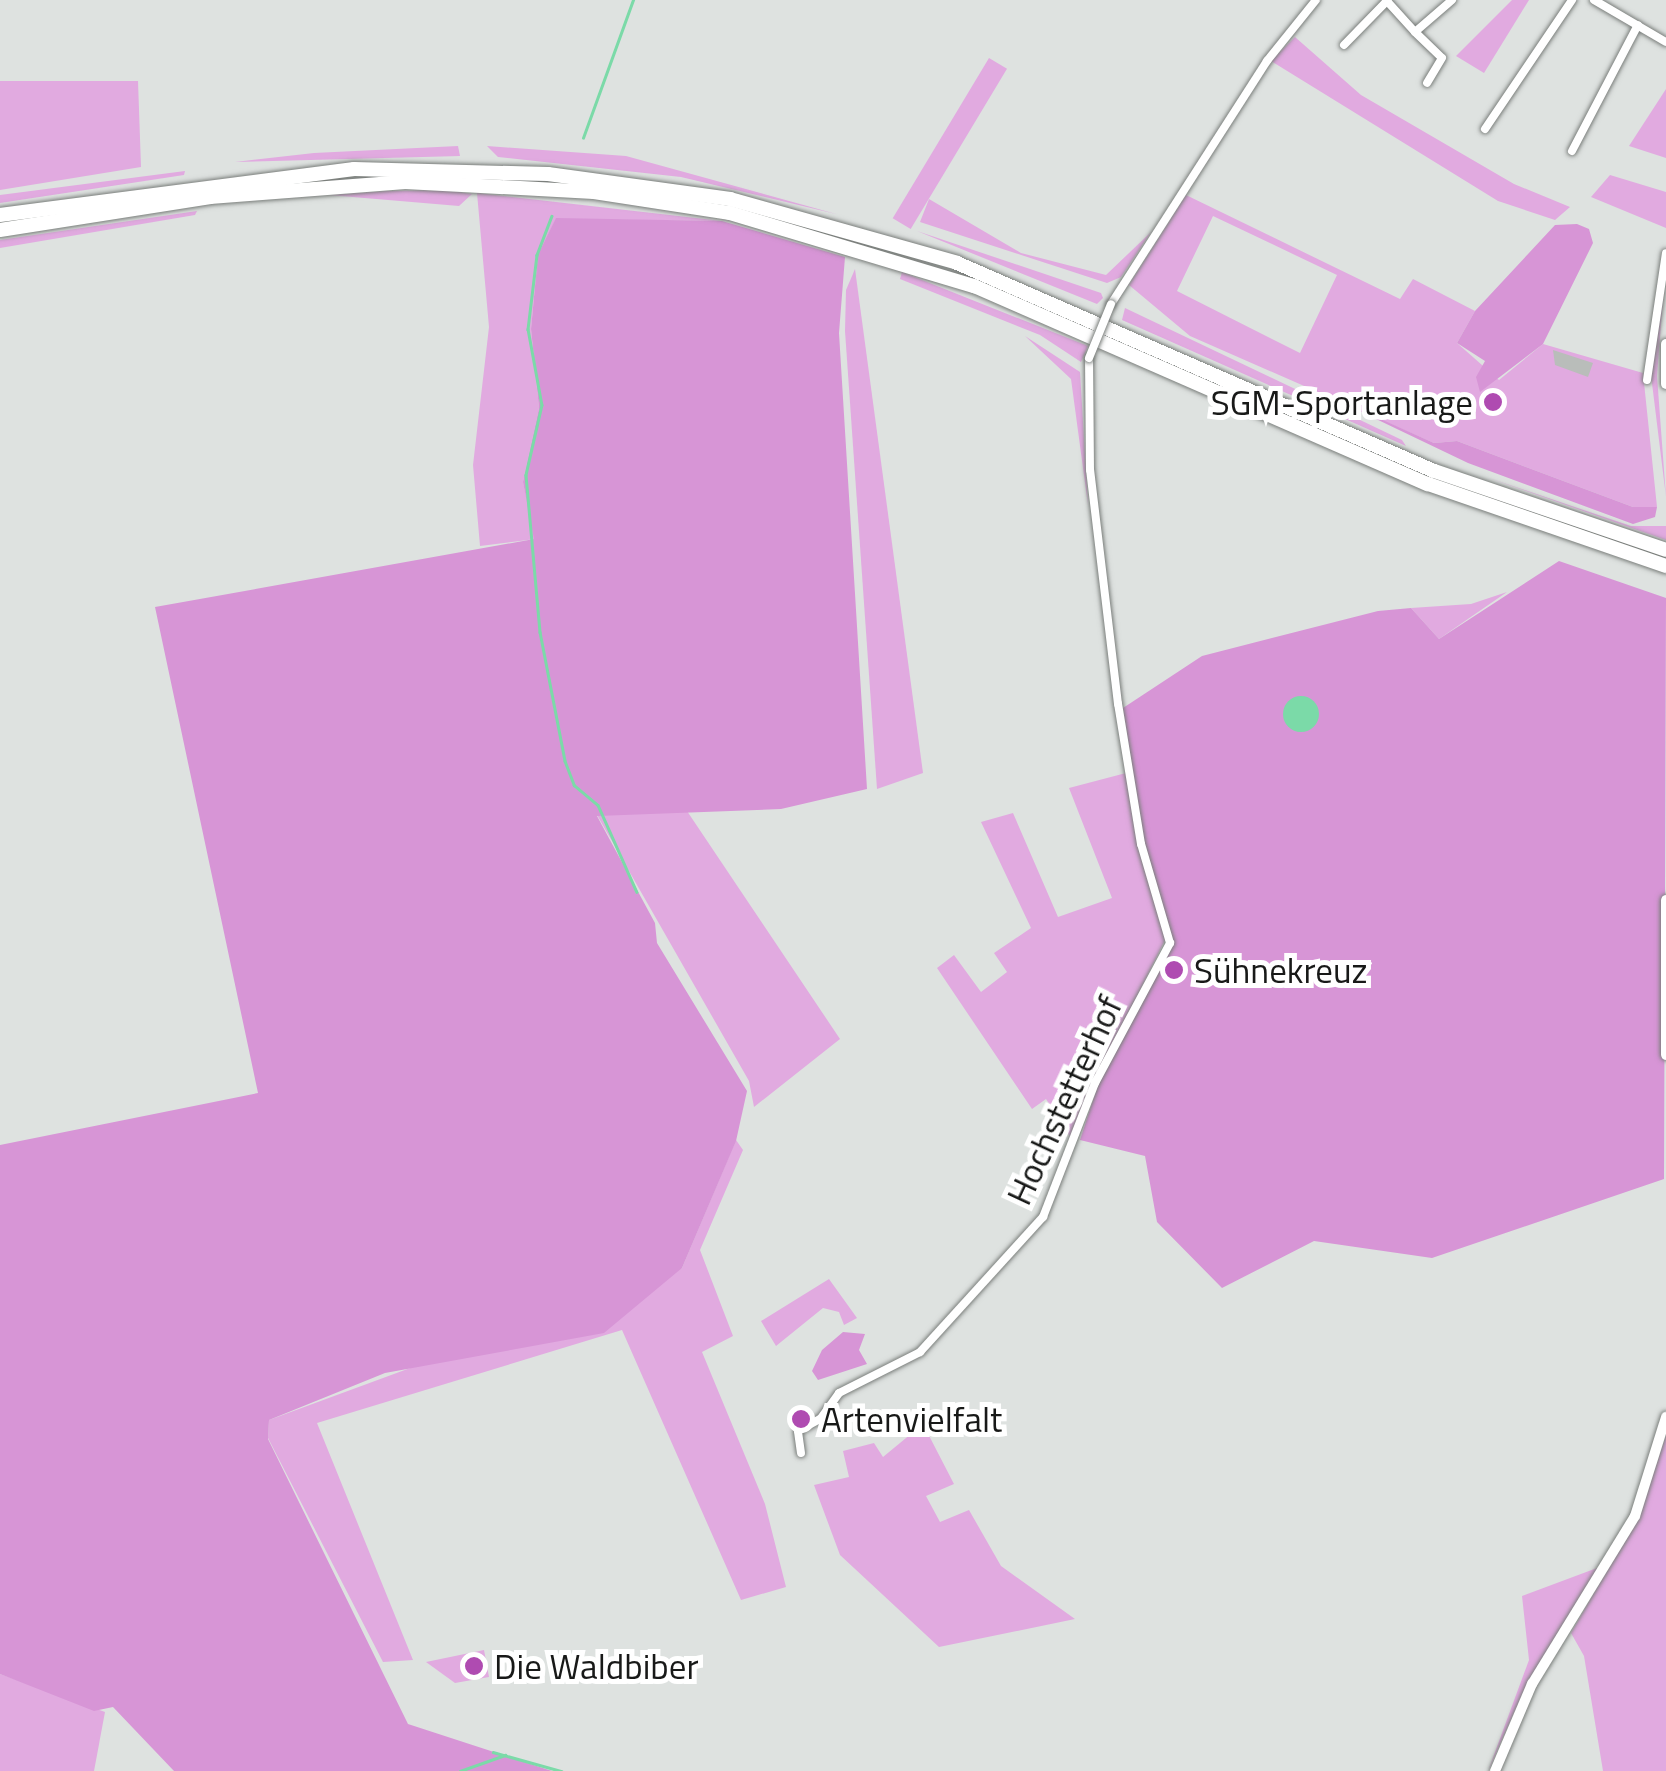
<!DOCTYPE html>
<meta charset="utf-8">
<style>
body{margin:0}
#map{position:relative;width:1666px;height:1771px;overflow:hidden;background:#dee2e0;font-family:"Titillium Web",sans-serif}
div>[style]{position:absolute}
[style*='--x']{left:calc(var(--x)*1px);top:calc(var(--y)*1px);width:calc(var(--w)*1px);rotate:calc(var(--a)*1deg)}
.green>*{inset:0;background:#e1aae0;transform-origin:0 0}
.forest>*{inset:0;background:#d795d6}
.water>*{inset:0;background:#7bdaa8}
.round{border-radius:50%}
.stream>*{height:2.5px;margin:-1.25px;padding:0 1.25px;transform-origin:1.25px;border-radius:1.25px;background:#7bdaa8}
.building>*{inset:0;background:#b9bdba}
.roads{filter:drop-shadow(0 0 2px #7a7e7b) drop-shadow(0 0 2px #7a7e7b)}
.street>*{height:8px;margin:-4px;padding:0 4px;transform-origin:4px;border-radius:4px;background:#fff}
.secondary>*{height:10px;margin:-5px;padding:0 5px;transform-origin:5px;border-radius:5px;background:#fff}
.highway>*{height:14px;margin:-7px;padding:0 7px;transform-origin:7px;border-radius:7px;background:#fff}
.bridges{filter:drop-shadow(0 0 2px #7a7e7b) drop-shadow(0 0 2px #7a7e7b)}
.street-bridge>*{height:8px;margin:-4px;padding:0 4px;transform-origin:4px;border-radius:4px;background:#fff}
.dots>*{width:28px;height:28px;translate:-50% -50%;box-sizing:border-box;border:5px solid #fff;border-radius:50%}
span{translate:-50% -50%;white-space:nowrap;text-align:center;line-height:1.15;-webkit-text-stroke:10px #fff;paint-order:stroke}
.poi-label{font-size:35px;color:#181918}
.right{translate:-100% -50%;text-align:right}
.left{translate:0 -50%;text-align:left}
.street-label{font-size:35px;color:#181918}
</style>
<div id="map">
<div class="green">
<i style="clip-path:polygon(1512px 0,1529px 0,1484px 73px,1456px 56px)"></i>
<i style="clip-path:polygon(1295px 37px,1361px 95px,1514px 184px,1570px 207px,1555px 220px,1498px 201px,1271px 61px)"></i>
<i style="left:989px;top:58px;width:21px;height:187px;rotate:31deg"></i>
<i style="clip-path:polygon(0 81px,138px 81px,141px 167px,0 190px)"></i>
<i style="clip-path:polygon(1666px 89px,1666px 158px,1629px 146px)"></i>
<i style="clip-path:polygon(458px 146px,460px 156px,235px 162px,314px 153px)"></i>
<i style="clip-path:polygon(487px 146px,626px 156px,836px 214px,681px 177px,498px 157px)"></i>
<i style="clip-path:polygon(185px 171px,184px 175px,0 203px,0 195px)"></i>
<i style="clip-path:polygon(1610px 175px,1666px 192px,1666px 228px,1591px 197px)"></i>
<i style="clip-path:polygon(387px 191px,446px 190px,472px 194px,459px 206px,329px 195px)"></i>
<i style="clip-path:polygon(477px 193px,722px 221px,556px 219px,538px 254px,531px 329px,539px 408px,523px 482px,535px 539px,480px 546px,473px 465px,489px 327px)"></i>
<i style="clip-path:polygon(evenodd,1186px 195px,1400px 299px,1413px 279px,1475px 311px,1457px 343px,1499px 380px,1543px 344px,1643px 373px,1657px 507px,1633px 507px,1457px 441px,1434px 443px,1190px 336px,1129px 285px,1186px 195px,1213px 216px,1337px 275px,1300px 353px,1177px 291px,1213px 216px)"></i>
<i style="clip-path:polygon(929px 199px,1021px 253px,1106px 275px,1151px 232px,1121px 277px,1107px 283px,920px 222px)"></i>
<i style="clip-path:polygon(197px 211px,195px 215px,0 248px,0 240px)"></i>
<i style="clip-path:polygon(917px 231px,1101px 293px,1103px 298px,1097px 304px)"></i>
<i style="clip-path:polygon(1666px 260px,1657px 376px,1666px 497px,1650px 367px)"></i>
<i style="clip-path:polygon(855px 269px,923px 773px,877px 789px,845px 331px,846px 290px)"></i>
<i style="clip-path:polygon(902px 272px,1088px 346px,1081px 362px,1040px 335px,900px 279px)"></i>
<i style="clip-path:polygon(1125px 308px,1402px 440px,1406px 446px,1122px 320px)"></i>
<i style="clip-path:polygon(1025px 336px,1080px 372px,1088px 505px,1071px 379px)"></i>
<i style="clip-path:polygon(1486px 477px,1631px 526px,1666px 526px,1666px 540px)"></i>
<i style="clip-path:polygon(1507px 592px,1439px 639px,1411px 608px,1471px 604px)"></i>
<i style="clip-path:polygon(1126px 773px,1166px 938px,1092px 1086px,1074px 1143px,1046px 1099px,1032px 1109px,937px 968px,954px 955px,981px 992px,1007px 972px,994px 953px,1031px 928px,981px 822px,1013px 813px,1058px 917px,1112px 898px,1069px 788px)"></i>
<i style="clip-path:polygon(687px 811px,840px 1039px,754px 1107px,749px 1081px,597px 815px)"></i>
<i style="clip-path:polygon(736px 1140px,743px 1150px,700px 1250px,733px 1336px,702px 1352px,765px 1504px,786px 1587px,741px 1600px,622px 1330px,317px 1423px,413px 1660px,383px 1662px,268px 1438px,269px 1420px,682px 1268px)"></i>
<i style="clip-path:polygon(829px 1279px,857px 1318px,844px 1325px,839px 1312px,823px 1308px,776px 1346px,761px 1321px)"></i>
<i style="clip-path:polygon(923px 1424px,954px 1484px,926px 1496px,940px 1522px,969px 1510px,1001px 1566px,1075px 1619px,939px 1647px,840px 1555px,814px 1485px,849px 1477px,843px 1451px,874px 1443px,883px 1457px)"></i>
<i style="clip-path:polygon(1666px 1436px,1666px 1771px,1603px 1771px,1584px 1656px,1571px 1633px,1639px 1515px)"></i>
<i style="clip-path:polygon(1605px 1565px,1528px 1681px,1488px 1771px,1529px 1660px,1522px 1596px)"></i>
<i style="clip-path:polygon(484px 1650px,489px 1677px,455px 1683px,426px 1662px)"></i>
<i style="clip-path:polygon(0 1674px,105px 1712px,94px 1771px,0 1771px)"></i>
</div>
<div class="forest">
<i style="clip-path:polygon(556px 218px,722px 221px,845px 257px,839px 333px,867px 789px,781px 809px,597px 816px,655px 923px,657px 943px,747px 1091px,736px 1141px,682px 1268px,604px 1333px,385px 1373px,269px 1420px,268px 1439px,408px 1724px,552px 1771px,174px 1771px,113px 1707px,94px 1711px,0 1674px,0 1145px,258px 1093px,155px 607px,534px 539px,523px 482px,539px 408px,531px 329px,538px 254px)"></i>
<i style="clip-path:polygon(1577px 224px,1589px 229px,1593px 243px,1543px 344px,1480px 392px,1476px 377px,1485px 361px,1457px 343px,1475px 311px,1555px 225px)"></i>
<i style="clip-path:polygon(1305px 385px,1434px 443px,1457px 441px,1633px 507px,1657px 507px,1655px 517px,1633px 524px,1468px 463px)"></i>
<i style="clip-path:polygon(1559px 561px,1666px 598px,1664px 1179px,1432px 1258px,1314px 1241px,1222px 1288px,1157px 1222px,1145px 1156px,1080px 1140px,1098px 1085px,1173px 945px,1143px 840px,1123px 708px,1202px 656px,1378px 611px,1411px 608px,1439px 639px)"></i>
<i style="clip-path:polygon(843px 1332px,865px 1334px,859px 1350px,867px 1364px,818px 1380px,812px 1371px,822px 1350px)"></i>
</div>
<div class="water">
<i class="round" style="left:1283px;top:696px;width:36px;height:36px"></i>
</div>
<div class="stream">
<i style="--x:583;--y:138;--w:147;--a:-70.1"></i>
<i style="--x:552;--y:216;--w:42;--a:111"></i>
<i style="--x:537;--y:255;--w:75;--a:96.9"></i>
<i style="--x:528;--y:329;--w:77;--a:79.6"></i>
<i style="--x:542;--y:405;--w:72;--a:102.9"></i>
<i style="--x:526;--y:475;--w:158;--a:84.9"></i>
<i style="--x:540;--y:632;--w:131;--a:79"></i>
<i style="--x:565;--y:761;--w:26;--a:69"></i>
<i style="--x:574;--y:785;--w:31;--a:40"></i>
<i style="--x:598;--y:805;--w:95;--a:65.9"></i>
<i style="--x:493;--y:1752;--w:71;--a:15.6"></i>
<i style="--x:460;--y:1771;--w:48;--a:-19.6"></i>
</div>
<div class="building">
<i style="clip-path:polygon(1553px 350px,1593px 363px,1588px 377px,1555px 365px)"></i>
</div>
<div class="roads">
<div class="street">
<i style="--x:1386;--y:0;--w:43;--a:47.8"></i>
<i style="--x:1415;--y:32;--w:49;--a:-40.9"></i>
<i style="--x:1594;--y:0;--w:83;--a:30.3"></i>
<i style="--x:1415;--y:32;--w:37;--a:44"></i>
<i style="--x:1442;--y:58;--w:29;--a:121"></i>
<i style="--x:1344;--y:45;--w:62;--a:-45.7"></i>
<i style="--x:1485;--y:129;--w:156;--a:-56"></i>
<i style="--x:1572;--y:151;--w:142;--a:-62.4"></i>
<i style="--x:1111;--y:304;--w:289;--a:-57.3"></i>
<i style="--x:1267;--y:61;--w:78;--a:-51.2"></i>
<i style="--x:1647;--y:380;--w:128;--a:-81.5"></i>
<i style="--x:801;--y:1453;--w:22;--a:-98"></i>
<i style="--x:798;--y:1431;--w:26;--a:-29"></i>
<i style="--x:821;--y:1418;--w:31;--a:-54"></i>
<i style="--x:839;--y:1393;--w:91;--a:-26.8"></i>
<i style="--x:920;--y:1352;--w:183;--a:-47.7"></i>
<i style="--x:1043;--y:1217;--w:144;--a:-68.8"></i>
<i style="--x:1095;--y:1083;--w:159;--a:-61.8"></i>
<i style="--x:1170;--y:943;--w:103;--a:-106.3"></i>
<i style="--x:1141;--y:844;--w:142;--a:-99.3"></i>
<i style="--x:1118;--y:704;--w:236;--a:-96.8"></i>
<i style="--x:1090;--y:470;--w:112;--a:-90.5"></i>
</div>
<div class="secondary">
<i style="--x:1666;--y:344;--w:40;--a:90"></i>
<i style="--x:1666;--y:900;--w:155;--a:90"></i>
<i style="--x:1495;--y:1771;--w:95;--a:-67"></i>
<i style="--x:1532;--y:1684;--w:197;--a:-58.5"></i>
<i style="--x:1635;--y:1516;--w:104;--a:-72.6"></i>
</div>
<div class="highway">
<i style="--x:0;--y:215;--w:357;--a:-7.4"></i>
<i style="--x:354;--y:169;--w:194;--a:1.5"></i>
<i style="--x:548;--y:174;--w:184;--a:7.8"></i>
<i style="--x:730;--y:199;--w:236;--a:15.7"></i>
<i style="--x:957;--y:263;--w:520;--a:23.56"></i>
<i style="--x:1434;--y:471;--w:245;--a:18.8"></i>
<i style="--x:0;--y:230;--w:213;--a:-8.9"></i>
<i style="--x:210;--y:197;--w:196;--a:-4.4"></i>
<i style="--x:405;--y:182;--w:189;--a:3"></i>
<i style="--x:594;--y:192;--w:138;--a:8.8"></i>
<i style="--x:730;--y:213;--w:255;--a:16.7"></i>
<i style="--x:974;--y:286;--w:495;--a:23.6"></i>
<i style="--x:1428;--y:484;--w:252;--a:19"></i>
</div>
</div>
<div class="bridges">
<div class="street-bridge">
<i style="--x:1089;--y:358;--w:58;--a:-67.8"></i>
</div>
</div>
<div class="dots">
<i style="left:1493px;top:402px;background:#af4bb1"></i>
<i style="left:1174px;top:970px;background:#af4bb1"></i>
<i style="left:801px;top:1419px;background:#af4bb1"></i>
<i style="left:474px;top:1666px;background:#af4bb1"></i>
</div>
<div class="poi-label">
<span class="right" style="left:1473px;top:402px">SGM-Sportanlage</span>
<span class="left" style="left:1194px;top:970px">Sühnekreuz</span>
<span class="left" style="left:821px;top:1419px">Artenvielfalt</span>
<span class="left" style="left:494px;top:1666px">Die Waldbiber</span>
</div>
<div class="street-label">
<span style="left:1064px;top:1100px;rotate:-65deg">Hochstetterhof</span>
</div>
</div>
